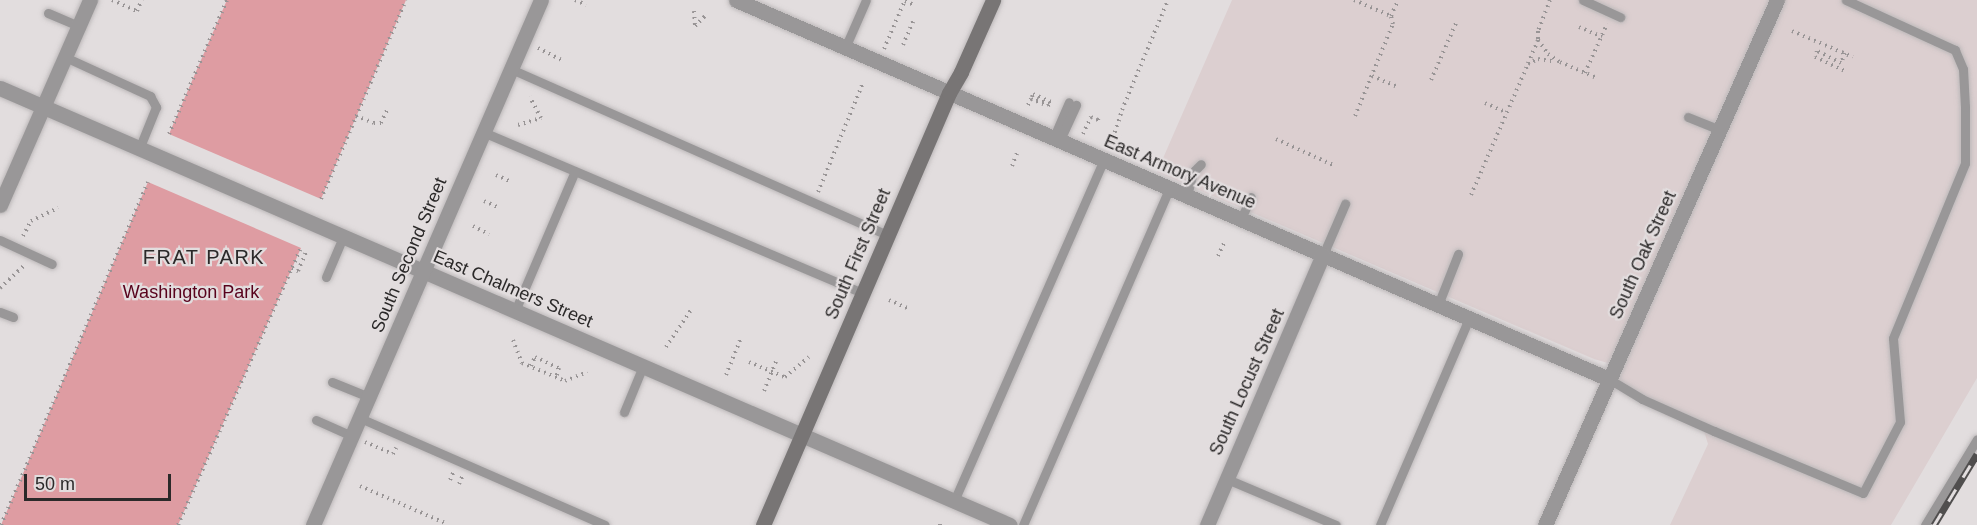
<!DOCTYPE html>
<style>
body{margin:0}
#map{position:relative;width:1977px;height:525px;overflow:hidden;background:#e2ddde;font-family:Arial,sans-serif}
div>[style]{position:absolute}
[style*='--x']{left:calc(var(--x)*1px);top:calc(var(--y)*1px);width:calc(var(--w)*1px);rotate:calc(var(--a)*1deg)}
.built>*{inset:0;background:#dccfd0}
.green>*{inset:0;background:#de9ca2}
.path>*{height:4px;margin-top:-2px;transform-origin:0;background:repeating-linear-gradient(90deg,#989495 0 1.5px,transparent 0 6px)}
.roads{filter:drop-shadow(0 0 2px #bdb9ba) drop-shadow(0 0 2px #bdb9ba)}
.lane>*{height:9px;margin:-4.5px;padding:0 4.5px;transform-origin:4.5px;border-radius:4.5px;background:#999798}
.street>*{height:15px;margin:-7.5px;padding:0 7.5px;transform-origin:7.5px;border-radius:7.5px;background:#999798}
.secondary>*{height:15px;margin:-7.5px;padding:0 7.5px;transform-origin:7.5px;border-radius:7.5px;background:#787575}
.rail>*{height:7px;margin-top:-3.5px;transform-origin:0;background:repeating-linear-gradient(90deg,#e2ddde 0 14px,#504e4e 0 28px);box-sizing:border-box;border-block:2px solid #504e4e}
span{translate:-50% -50%;white-space:nowrap;text-align:center;line-height:1.15;-webkit-text-stroke:4.5px #e2ddde;paint-order:stroke}
.street-label{font-size:18px;color:#2b2929}
.park-label{font-size:18px;color:#58021c}
.neighbourhood-label{font-size:20px;color:#2b2929;letter-spacing:1.5px}
.scale{position:absolute;left:24px;top:474px;width:147px;height:27px;box-sizing:border-box;border:3px solid #2b2929;border-top:0;padding-left:8px;font-size:18px;line-height:21px;white-space:nowrap;color:#2b2929;-webkit-text-stroke:4px #e2ddde;paint-order:stroke}
</style>
<div id="map">
<div class="built">
<i style="clip-path:polygon(1232px 0,1977px 0,1977px 378px,1891px 525px,1670px 525px,1708px 444px,1704px 431px,1617px 381px,1622px 367px,1594px 359px,1157px 172px)"></i>
</div>
<div class="green">
<i style="clip-path:polygon(227px 0,406px 0,321px 199px,169px 134px)"></i>
<i style="clip-path:polygon(148px 182px,301px 248px,178px 525px,1px 525px)"></i>
</div>
<div class="path">
<i style="--x:112;--y:0;--w:27;--a:24"></i>
<i style="--x:137;--y:11;--w:12;--a:-66"></i>
<i style="--x:575;--y:0;--w:12;--a:24"></i>
<i style="--x:1354;--y:0;--w:40;--a:23.4"></i>
<i style="--x:1550;--y:0;--w:33;--a:111"></i>
<i style="--x:1538;--y:31;--w:9;--a:90"></i>
<i style="--x:1538;--y:40;--w:17;--a:54"></i>
<i style="--x:1548;--y:54;--w:14;--a:34"></i>
<i style="--x:1560;--y:62;--w:40;--a:23.4"></i>
<i style="--x:905;--y:1;--w:10;--a:24"></i>
<i style="--x:694;--y:11;--w:15;--a:86"></i>
<i style="--x:695;--y:26;--w:14;--a:-45"></i>
<i style="--x:1579;--y:27;--w:25;--a:23"></i>
<i style="--x:1792;--y:31;--w:66;--a:23.1"></i>
<i style="--x:1538;--y:40;--w:26;--a:113"></i>
<i style="--x:1528;--y:64;--w:11;--a:-27"></i>
<i style="--x:1538;--y:59;--w:18;--a:9"></i>
<i style="--x:903;--y:45;--w:28;--a:-67"></i>
<i style="--x:538;--y:48;--w:27;--a:27"></i>
<i style="--x:884;--y:49;--w:53;--a:-66.8"></i>
<i style="--x:1845;--y:53;--w:11;--a:112"></i>
<i style="--x:1841;--y:63;--w:27;--a:-153"></i>
<i style="--x:1817;--y:51;--w:6;--a:108"></i>
<i style="--x:1815;--y:57;--w:35;--a:25"></i>
<i style="--x:1585;--y:73;--w:54;--a:-65.8"></i>
<i style="--x:1372;--y:76;--w:26;--a:23"></i>
<i style="--x:1431;--y:80;--w:62;--a:-66.3"></i>
<i style="--x:1485;--y:103;--w:24;--a:24"></i>
<i style="--x:1028;--y:105;--w:7;--a:-63"></i>
<i style="--x:1031;--y:99;--w:18;--a:22"></i>
<i style="--x:1048;--y:106;--w:2;--a:-63"></i>
<i style="--x:1049;--y:104;--w:18;--a:-158"></i>
<i style="--x:1032;--y:97;--w:3;--a:-72"></i>
<i style="--x:1033;--y:94;--w:20;--a:24"></i>
<i style="--x:356;--y:116;--w:19;--a:21"></i>
<i style="--x:374;--y:123;--w:7;--a:0"></i>
<i style="--x:381;--y:123;--w:17;--a:-65"></i>
<i style="--x:1355;--y:116;--w:100;--a:-67.6"></i>
<i style="--x:1393;--y:24;--w:8;--a:-104"></i>
<i style="--x:1391;--y:16;--w:17;--a:-66"></i>
<i style="--x:518;--y:125;--w:24;--a:-17"></i>
<i style="--x:541;--y:118;--w:24;--a:-118"></i>
<i style="--x:169;--y:134;--w:146;--a:-66.6"></i>
<i style="--x:1083;--y:134;--w:19;--a:-65"></i>
<i style="--x:1091;--y:117;--w:8;--a:23"></i>
<i style="--x:1098;--y:120;--w:5;--a:-79"></i>
<i style="--x:1113;--y:138;--w:29;--a:-72"></i>
<i style="--x:1122;--y:110;--w:119;--a:-67.3"></i>
<i style="--x:1276;--y:139;--w:63;--a:24.5"></i>
<i style="--x:1012;--y:166;--w:14;--a:-69"></i>
<i style="--x:496;--y:175;--w:17;--a:24"></i>
<i style="--x:818;--y:192;--w:116;--a:-67.6"></i>
<i style="--x:1471;--y:195;--w:143;--a:-66.5"></i>
<i style="--x:321;--y:199;--w:216;--a:-66.9"></i>
<i style="--x:484;--y:201;--w:17;--a:24"></i>
<i style="--x:473;--y:226;--w:18;--a:27"></i>
<i style="--x:23;--y:236;--w:17;--a:-62"></i>
<i style="--x:31;--y:221;--w:30;--a:-26"></i>
<i style="--x:1218;--y:256;--w:14;--a:-65"></i>
<i style="--x:292;--y:268;--w:7;--a:27"></i>
<i style="--x:298;--y:271;--w:23;--a:-67"></i>
<i style="--x:0;--y:288;--w:33;--a:-43"></i>
<i style="--x:889;--y:300;--w:22;--a:24"></i>
<i style="--x:513;--y:340;--w:25;--a:69"></i>
<i style="--x:522;--y:363;--w:47;--a:22.7"></i>
<i style="--x:565;--y:381;--w:24;--a:-22"></i>
<i style="--x:666;--y:347;--w:45;--a:-56"></i>
<i style="--x:749;--y:362;--w:39;--a:23"></i>
<i style="--x:785;--y:377;--w:31;--a:-40"></i>
<i style="--x:531;--y:366;--w:10;--a:-66"></i>
<i style="--x:535;--y:357;--w:26;--a:25"></i>
<i style="--x:559;--y:368;--w:9;--a:108"></i>
<i style="--x:726;--y:375;--w:38;--a:-68"></i>
<i style="--x:764;--y:391;--w:35;--a:-68"></i>
<i style="--x:365;--y:442;--w:30;--a:23"></i>
<i style="--x:393;--y:454;--w:7;--a:-63"></i>
<i style="--x:450;--y:480;--w:10;--a:-66"></i>
<i style="--x:459;--y:484;--w:10;--a:-66"></i>
<i style="--x:360;--y:486;--w:93;--a:23.5"></i>
<i style="--x:1;--y:525;--w:373;--a:-66.8"></i>
<i style="--x:178;--y:525;--w:303;--a:-66.1"></i>
<i style="--x:940;--y:525;--w:1;--a:-90"></i>
</div>
<div class="roads">
<div class="lane">
<i style="--x:1583;--y:0;--w:41;--a:24.7"></i>
<i style="--x:48;--y:13;--w:33;--a:23"></i>
<i style="--x:845;--y:48;--w:52;--a:-66.4"></i>
<i style="--x:65;--y:57;--w:94;--a:24.6"></i>
<i style="--x:150;--y:96;--w:13;--a:61"></i>
<i style="--x:156;--y:107;--w:45;--a:112"></i>
<i style="--x:511;--y:69;--w:411;--a:23.8"></i>
<i style="--x:1688;--y:117;--w:35;--a:22"></i>
<i style="--x:483;--y:132;--w:412;--a:23"></i>
<i style="--x:1053;--y:139;--w:40;--a:-66.6"></i>
<i style="--x:1059;--y:142;--w:41;--a:-65.3"></i>
<i style="--x:1187;--y:196;--w:25;--a:-76"></i>
<i style="--x:1193;--y:172;--w:11;--a:-45"></i>
<i style="--x:1241;--y:219;--w:24;--a:-66"></i>
<i style="--x:0;--y:240;--w:57;--a:24.8"></i>
<i style="--x:1323;--y:255;--w:56;--a:-66.7"></i>
<i style="--x:326;--y:277;--w:43;--a:-67"></i>
<i style="--x:1438;--y:305;--w:55;--a:-68.6"></i>
<i style="--x:515;--y:311;--w:152;--a:-66.8"></i>
<i style="--x:0;--y:312;--w:14;--a:21"></i>
<i style="--x:1609;--y:379;--w:39;--a:31"></i>
<i style="--x:1642;--y:399;--w:79;--a:24"></i>
<i style="--x:1714;--y:431;--w:161;--a:22.6"></i>
<i style="--x:1863;--y:493;--w:80;--a:-62.5"></i>
<i style="--x:1900;--y:422;--w:84;--a:-94.8"></i>
<i style="--x:1893;--y:338;--w:189;--a:-67.6"></i>
<i style="--x:1965;--y:163;--w:56;--a:-90"></i>
<i style="--x:1965;--y:107;--w:38;--a:-93"></i>
<i style="--x:1963;--y:69;--w:21;--a:-113"></i>
<i style="--x:1955;--y:50;--w:120;--a:-155.4"></i>
<i style="--x:332;--y:382;--w:40;--a:22"></i>
<i style="--x:624;--y:412;--w:50;--a:-67.6"></i>
<i style="--x:360;--y:418;--w:267;--a:23.6"></i>
<i style="--x:316;--y:420;--w:39;--a:24"></i>
<i style="--x:1227;--y:479;--w:118;--a:22.9"></i>
<i style="--x:954;--y:501;--w:371;--a:-66.3"></i>
<i style="--x:1023;--y:525;--w:366;--a:-66.5"></i>
<i style="--x:1380;--y:525;--w:225;--a:-66.7"></i>
<i style="--x:1925;--y:525;--w:100;--a:-58.8"></i>
</div>
<div class="street">
<i style="--x:736;--y:0;--w:952;--a:23.47"></i>
<i style="--x:0;--y:88;--w:1100;--a:23.4"></i>
<i style="--x:0;--y:205;--w:224;--a:-66.3"></i>
<i style="--x:313;--y:525;--w:572;--a:-66.53"></i>
<i style="--x:1207;--y:525;--w:294;--a:-66.8"></i>
<i style="--x:1545;--y:525;--w:574;--a:-66.16"></i>
</div>
<div class="secondary">
<i style="--x:763;--y:525;--w:470;--a:-66.7"></i>
<i style="--x:949;--y:93;--w:24;--a:-60"></i>
<i style="--x:961;--y:72;--w:79;--a:-66"></i>
</div>
</div>
<div class="rail">
<i style="--x:1934;--y:525;--w:83;--a:-58.8"></i>
</div>
<div class="street-label">
<span style="left:1180px;top:172px;rotate:23deg">East Armory Avenue</span>
<span style="left:858px;top:254px;rotate:-67deg">South First Street</span>
<span style="left:409px;top:255px;rotate:-67deg">South Second Street</span>
<span style="left:1643px;top:255px;rotate:-66deg">South Oak Street</span>
<span style="left:513px;top:289px;rotate:23deg">East Chalmers Street</span>
<span style="left:1247px;top:382px;rotate:-66deg">South Locust Street</span>
</div>
<div class="park-label">
<span style="left:191px;top:292px">Washington Park</span>
</div>
<div class="neighbourhood-label">
<span style="left:204px;top:257px">FRAT PARK</span>
</div>
<div class="scale">50 m</div>
</div>
